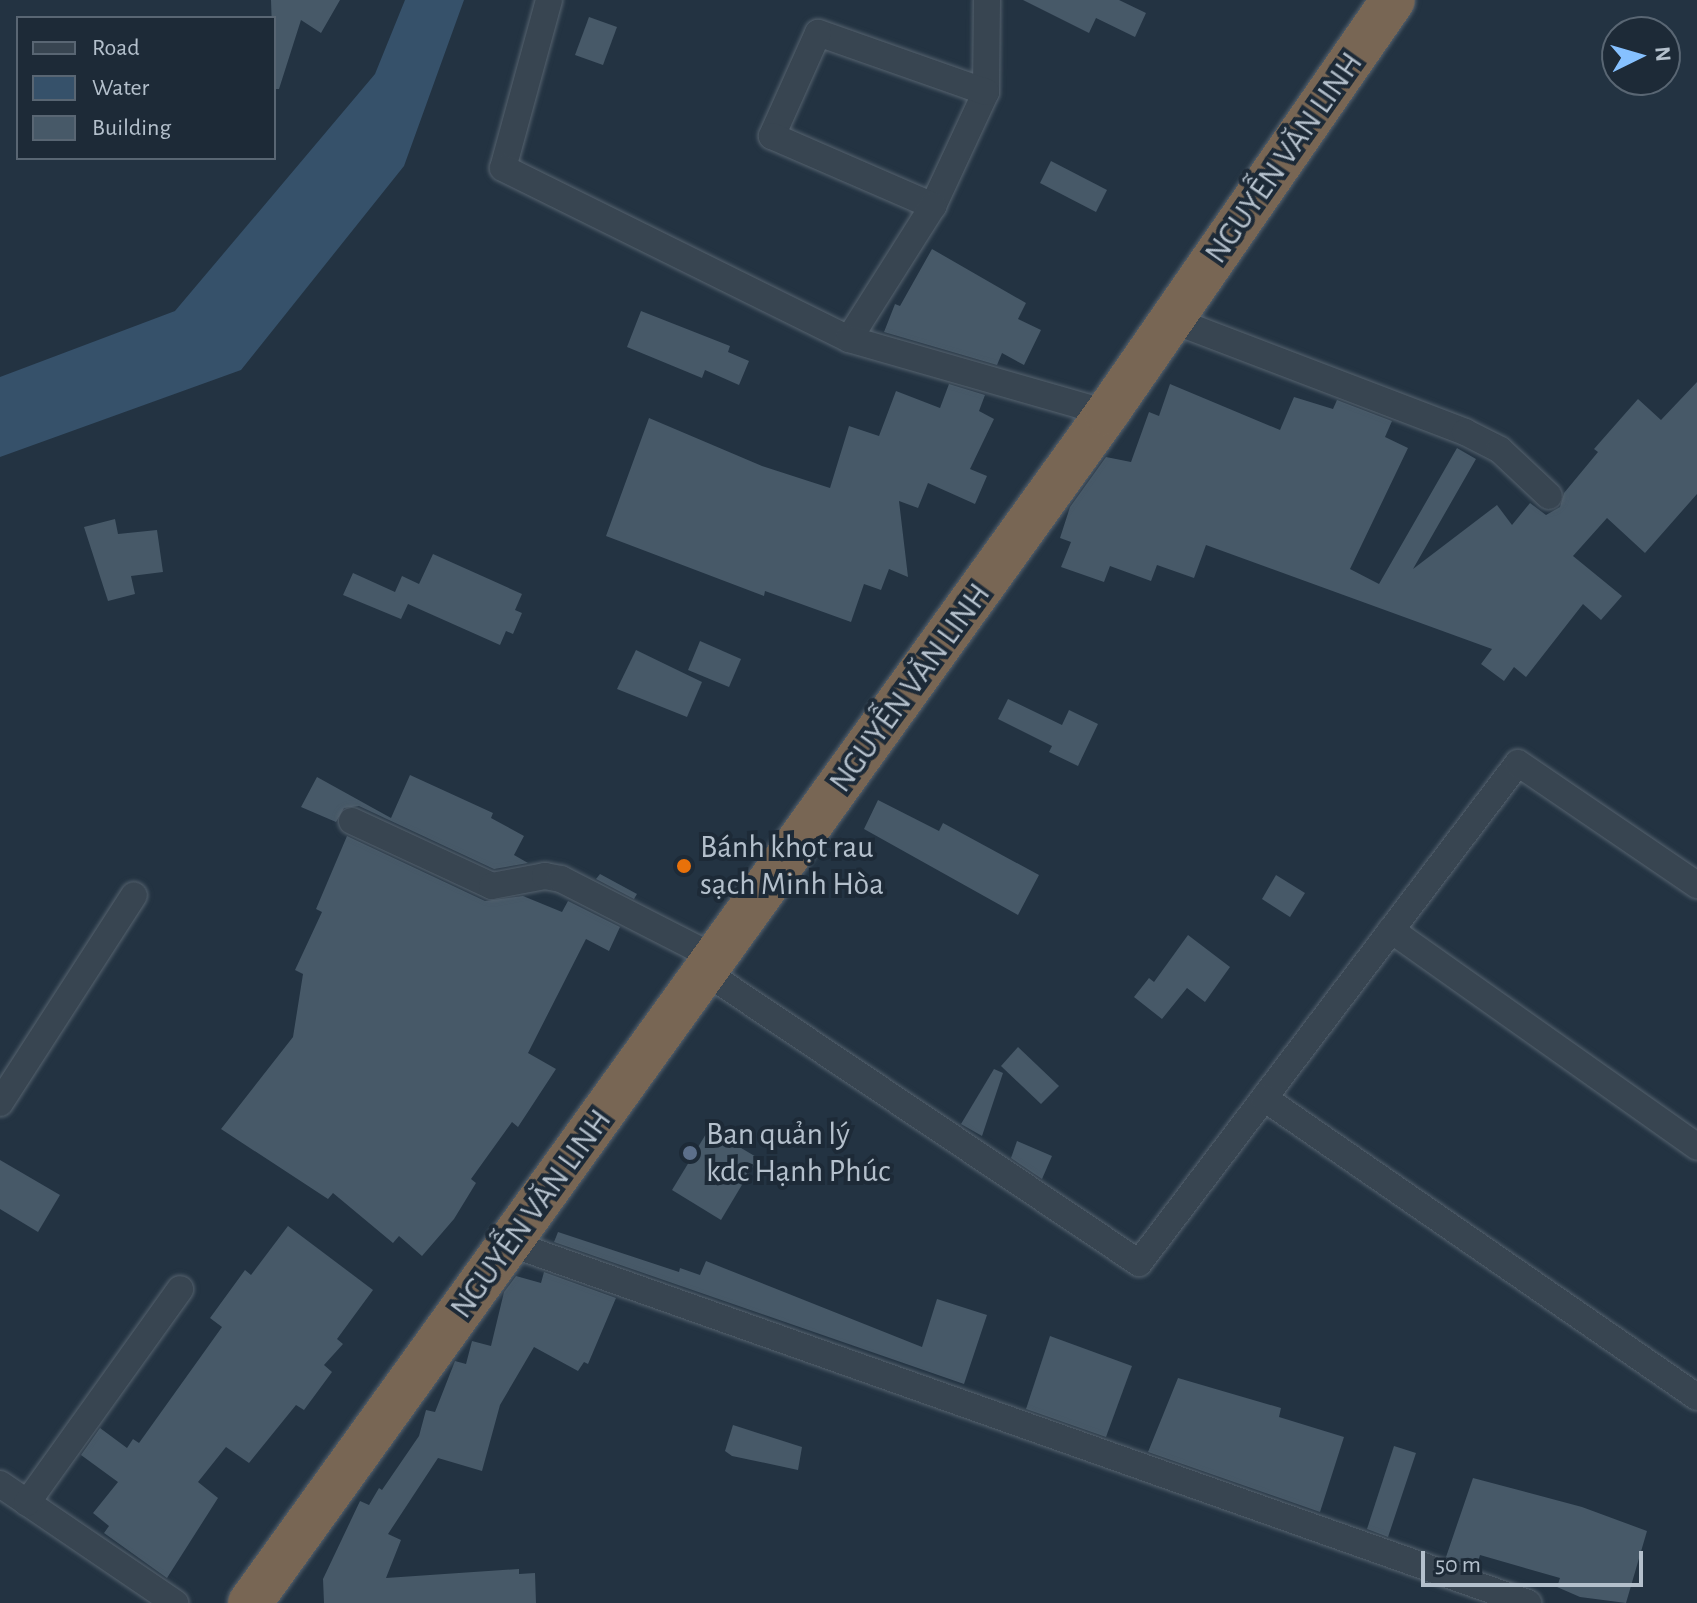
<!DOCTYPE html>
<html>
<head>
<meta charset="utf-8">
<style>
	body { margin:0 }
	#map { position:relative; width:1697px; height:1603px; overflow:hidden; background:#233342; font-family:"Alegreya Sans",sans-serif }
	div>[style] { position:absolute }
	.water>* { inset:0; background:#36516a }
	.building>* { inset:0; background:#475968 }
	.roads { filter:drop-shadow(0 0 2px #56636f) drop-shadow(0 0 2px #56636f) }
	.street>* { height:26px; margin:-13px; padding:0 13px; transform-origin:13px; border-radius:13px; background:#384551 }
	.highway>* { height:44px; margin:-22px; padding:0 22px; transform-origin:22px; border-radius:22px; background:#786654 }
	.dots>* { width:22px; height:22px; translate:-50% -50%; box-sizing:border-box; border:4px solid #1d2a37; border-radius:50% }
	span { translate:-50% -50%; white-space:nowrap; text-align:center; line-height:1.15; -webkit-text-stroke:8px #1d2a37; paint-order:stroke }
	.street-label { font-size:32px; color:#b4c0cc }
	.poi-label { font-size:32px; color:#b4c0cc }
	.left { translate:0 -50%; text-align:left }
	.legend { position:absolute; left:16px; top:16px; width:260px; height:144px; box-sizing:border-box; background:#1d2a37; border:2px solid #596673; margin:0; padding:10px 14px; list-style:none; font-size:24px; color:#b4c0cc }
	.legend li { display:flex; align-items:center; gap:16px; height:40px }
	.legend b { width:40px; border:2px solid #596673 }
	.north { position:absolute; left:1601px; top:16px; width:80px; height:80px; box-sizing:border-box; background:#1d2a37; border:2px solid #596673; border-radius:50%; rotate:85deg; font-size:22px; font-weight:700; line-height:32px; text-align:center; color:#b4c0cc }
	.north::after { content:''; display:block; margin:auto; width:28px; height:36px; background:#86c1ff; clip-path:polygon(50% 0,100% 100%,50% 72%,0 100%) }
	.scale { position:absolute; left:1421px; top:1551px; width:222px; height:36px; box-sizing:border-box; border:4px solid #b4c0cc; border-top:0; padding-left:10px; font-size:24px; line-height:28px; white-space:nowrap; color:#b4c0cc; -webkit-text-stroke:6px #1d2a37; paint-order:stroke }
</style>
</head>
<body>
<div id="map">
	<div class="water">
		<div style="clip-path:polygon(405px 0,464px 0,404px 166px,241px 370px,0 457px,0 377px,175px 311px,375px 74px)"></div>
	</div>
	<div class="building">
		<div style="clip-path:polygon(271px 0,340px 0,321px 33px,301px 20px,279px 89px,274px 89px)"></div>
		<div style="clip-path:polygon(1023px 0,1119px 0,1146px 13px,1135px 37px,1096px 18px,1089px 33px)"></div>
		<div style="clip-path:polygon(589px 17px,617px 27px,603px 65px,575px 55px)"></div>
		<div style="clip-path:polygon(1051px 161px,1107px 190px,1096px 212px,1040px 183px)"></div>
		<div style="clip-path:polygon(932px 249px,1026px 303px,1018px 319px,1041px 330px,1024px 365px,1002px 353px,997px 365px,884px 332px,895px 304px,900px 306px)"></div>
		<div style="clip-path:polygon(641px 311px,730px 346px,728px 352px,749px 361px,739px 385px,705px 370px,702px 378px,627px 347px)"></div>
		<div style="clip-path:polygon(1697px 382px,1697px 494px,1645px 553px,1607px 518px,1573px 556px,1622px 596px,1601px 620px,1583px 604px,1526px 677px,1514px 667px,1504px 681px,1481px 664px,1492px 649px,1206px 545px,1194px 578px,1157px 565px,1151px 581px,1110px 566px,1104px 582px,1061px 567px,1071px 542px,1060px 538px,1070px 507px,1106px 457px,1131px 462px,1149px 412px,1159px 416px,1170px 384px,1280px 430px,1294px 397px,1333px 409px,1337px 400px,1392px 421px,1385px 437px,1408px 448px,1350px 569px,1379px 584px,1457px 448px,1476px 459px,1413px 569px,1497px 505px,1512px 525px,1530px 503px,1546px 515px,1560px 507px,1564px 493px,1598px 452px,1594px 449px,1638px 399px,1661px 420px)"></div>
		<div style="clip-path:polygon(949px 384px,985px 395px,979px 411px,994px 419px,970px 469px,987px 476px,975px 504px,928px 483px,918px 508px,899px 501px,908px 577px,889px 569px,881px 590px,864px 584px,851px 622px,765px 591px,764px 596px,606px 536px,649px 418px,762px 466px,830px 488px,849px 426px,879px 436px,896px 391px,940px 408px)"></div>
		<div style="clip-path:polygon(115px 519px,118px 534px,157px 530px,163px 572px,131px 576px,135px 594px,108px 601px,84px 527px)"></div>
		<div style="clip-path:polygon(433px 554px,522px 594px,515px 610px,522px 613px,513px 634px,506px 631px,500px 645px,408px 604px,401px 619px,343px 595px,353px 573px,395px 592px,402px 576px,419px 584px)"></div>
		<div style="clip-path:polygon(700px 641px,741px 659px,729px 687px,688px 670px)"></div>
		<div style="clip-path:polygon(636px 650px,702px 682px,687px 717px,617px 689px)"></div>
		<div style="clip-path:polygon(1008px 699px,1062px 725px,1069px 710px,1098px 724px,1078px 766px,1049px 752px,1052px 746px,998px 719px)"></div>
		<div style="clip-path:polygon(410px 775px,493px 813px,491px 818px,524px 836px,514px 855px,528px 863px,494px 869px,359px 806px,344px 808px,336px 822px,301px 807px,317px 777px,391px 818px)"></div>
		<div style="clip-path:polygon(878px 800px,939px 831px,943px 823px,1039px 875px,1018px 915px,864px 829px)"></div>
		<div style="clip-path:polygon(347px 836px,485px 901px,523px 896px,562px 912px,568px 901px,620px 927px,609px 951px,586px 939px,528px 1053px,556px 1069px,518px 1127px,512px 1122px,471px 1179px,476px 1183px,454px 1219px,422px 1256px,399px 1236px,393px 1243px,333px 1193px,328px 1199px,221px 1129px,293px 1037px,303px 974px,295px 970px,322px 912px,316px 909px)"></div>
		<div style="clip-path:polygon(600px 874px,637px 894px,634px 899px,596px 879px)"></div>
		<div style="clip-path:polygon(1276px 875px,1305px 893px,1290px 917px,1262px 899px)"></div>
		<div style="clip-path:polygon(1188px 935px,1230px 967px,1205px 1002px,1187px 988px,1162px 1019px,1134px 997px,1149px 978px,1154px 982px)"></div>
		<div style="clip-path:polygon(1018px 1047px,1059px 1086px,1041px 1104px,1001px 1066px)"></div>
		<div style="clip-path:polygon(994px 1069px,1003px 1073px,982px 1136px,961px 1124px)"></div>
		<div style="clip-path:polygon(709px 1129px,758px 1158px,721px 1220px,672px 1190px)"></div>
		<div style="clip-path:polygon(1017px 1141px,1052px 1156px,1042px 1179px,1011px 1158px)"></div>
		<div style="clip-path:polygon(0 1160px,60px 1195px,38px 1232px,0 1209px)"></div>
		<div style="clip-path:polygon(288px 1226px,373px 1290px,337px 1339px,343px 1344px,324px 1365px,332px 1372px,304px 1410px,296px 1405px,249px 1463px,226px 1447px,198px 1482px,218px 1498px,167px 1578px,104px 1533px,109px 1526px,93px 1513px,118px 1482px,81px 1455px,100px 1428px,127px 1448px,133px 1439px,139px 1443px,222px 1327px,210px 1318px,245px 1270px,251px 1275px)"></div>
		<div style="clip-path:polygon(558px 1232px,679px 1272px,680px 1268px,700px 1275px,706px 1261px,922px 1347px,937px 1299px,987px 1315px,964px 1384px,554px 1242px)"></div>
		<div style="clip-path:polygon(544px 1272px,616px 1298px,588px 1364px,584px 1362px,578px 1371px,534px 1347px,500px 1405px,482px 1471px,438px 1458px,388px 1534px,401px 1540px,386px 1578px,519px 1569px,519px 1574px,535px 1573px,536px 1603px,324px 1603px,323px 1579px,360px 1501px,369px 1505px,379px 1488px,382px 1490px,419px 1436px,426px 1410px,435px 1412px,455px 1361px,466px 1364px,472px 1341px,491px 1346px,504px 1292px,516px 1276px,541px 1283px)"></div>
		<div style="clip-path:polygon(1050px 1336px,1132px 1366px,1106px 1437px,1026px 1409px)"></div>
		<div style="clip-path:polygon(1178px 1378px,1281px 1408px,1279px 1417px,1344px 1437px,1320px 1512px,1148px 1452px)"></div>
		<div style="clip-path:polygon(733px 1425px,802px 1447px,798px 1470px,732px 1456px,725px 1451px)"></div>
		<div style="clip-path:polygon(1394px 1446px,1416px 1453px,1388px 1537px,1367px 1529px)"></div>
		<div style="clip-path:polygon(1473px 1478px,1582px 1507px,1647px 1531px,1626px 1603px,1580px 1597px,1557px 1587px,1560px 1578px,1480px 1555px,1476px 1568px,1446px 1557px)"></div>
	</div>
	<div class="roads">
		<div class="street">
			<div style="left:549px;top:0;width:174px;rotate:105.3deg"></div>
			<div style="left:503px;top:168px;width:386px;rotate:26.3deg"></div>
			<div style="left:986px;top:92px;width:92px;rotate:-89.4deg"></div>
			<div style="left:933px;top:206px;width:126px;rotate:-65.1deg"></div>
			<div style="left:986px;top:92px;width:178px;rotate:-160.6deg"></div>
			<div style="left:818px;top:33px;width:113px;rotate:114.1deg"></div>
			<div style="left:772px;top:136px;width:176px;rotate:23.5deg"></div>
			<div style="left:933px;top:206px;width:157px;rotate:122.3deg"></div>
			<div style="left:849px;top:339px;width:268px;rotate:16deg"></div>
			<div style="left:1172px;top:320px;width:314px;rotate:20.9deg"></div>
			<div style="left:1465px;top:432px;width:39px;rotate:27deg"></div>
			<div style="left:1500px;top:450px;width:67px;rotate:43.2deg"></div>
			<div style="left:352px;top:821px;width:154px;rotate:24.9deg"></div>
			<div style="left:492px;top:886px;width:54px;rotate:-10.7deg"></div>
			<div style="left:545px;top:876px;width:16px;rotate:11deg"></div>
			<div style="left:561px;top:879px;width:175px;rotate:27.1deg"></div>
			<div style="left:1391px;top:930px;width:375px;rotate:35.3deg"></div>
			<div style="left:707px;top:973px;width:520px;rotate:33.87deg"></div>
			<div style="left:1139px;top:1263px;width:627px;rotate:-52.84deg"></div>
			<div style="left:1518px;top:763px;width:217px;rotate:34.3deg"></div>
			<div style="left:1264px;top:1098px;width:526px;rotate:34.63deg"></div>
			<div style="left:0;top:1103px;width:247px;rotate:-57.2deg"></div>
			<div style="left:509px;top:1243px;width:1081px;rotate:19.46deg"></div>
			<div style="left:0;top:1484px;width:212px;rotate:34.2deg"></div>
			<div style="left:27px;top:1503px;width:263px;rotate:-54.4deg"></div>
		</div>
		<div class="highway">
			<div style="left:250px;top:1603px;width:1466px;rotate:-54.24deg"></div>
			<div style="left:1107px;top:413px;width:502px;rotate:-55.3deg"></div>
		</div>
	</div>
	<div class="dots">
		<div style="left:684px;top:866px;background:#e8710a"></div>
		<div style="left:690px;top:1153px;background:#5c6f8a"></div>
	</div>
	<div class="street-label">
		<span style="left:1284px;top:158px;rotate:-55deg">NGUYỄN VĂN LINH</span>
		<span style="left:910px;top:688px;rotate:-54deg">NGUYỄN VĂN LINH</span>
		<span style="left:531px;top:1214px;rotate:-54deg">NGUYỄN VĂN LINH</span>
	</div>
	<div class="poi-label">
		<span class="left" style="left:700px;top:866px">Bánh khọt rau<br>sạch Minh Hòa</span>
		<span class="left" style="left:706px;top:1153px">Ban quản lý<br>kdc Hạnh Phúc</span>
	</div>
	<ul class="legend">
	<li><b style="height:10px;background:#384551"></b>Road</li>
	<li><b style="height:22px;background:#36516a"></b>Water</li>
	<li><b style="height:22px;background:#475968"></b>Building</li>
	</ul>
	<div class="north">N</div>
	<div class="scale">50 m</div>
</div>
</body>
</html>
